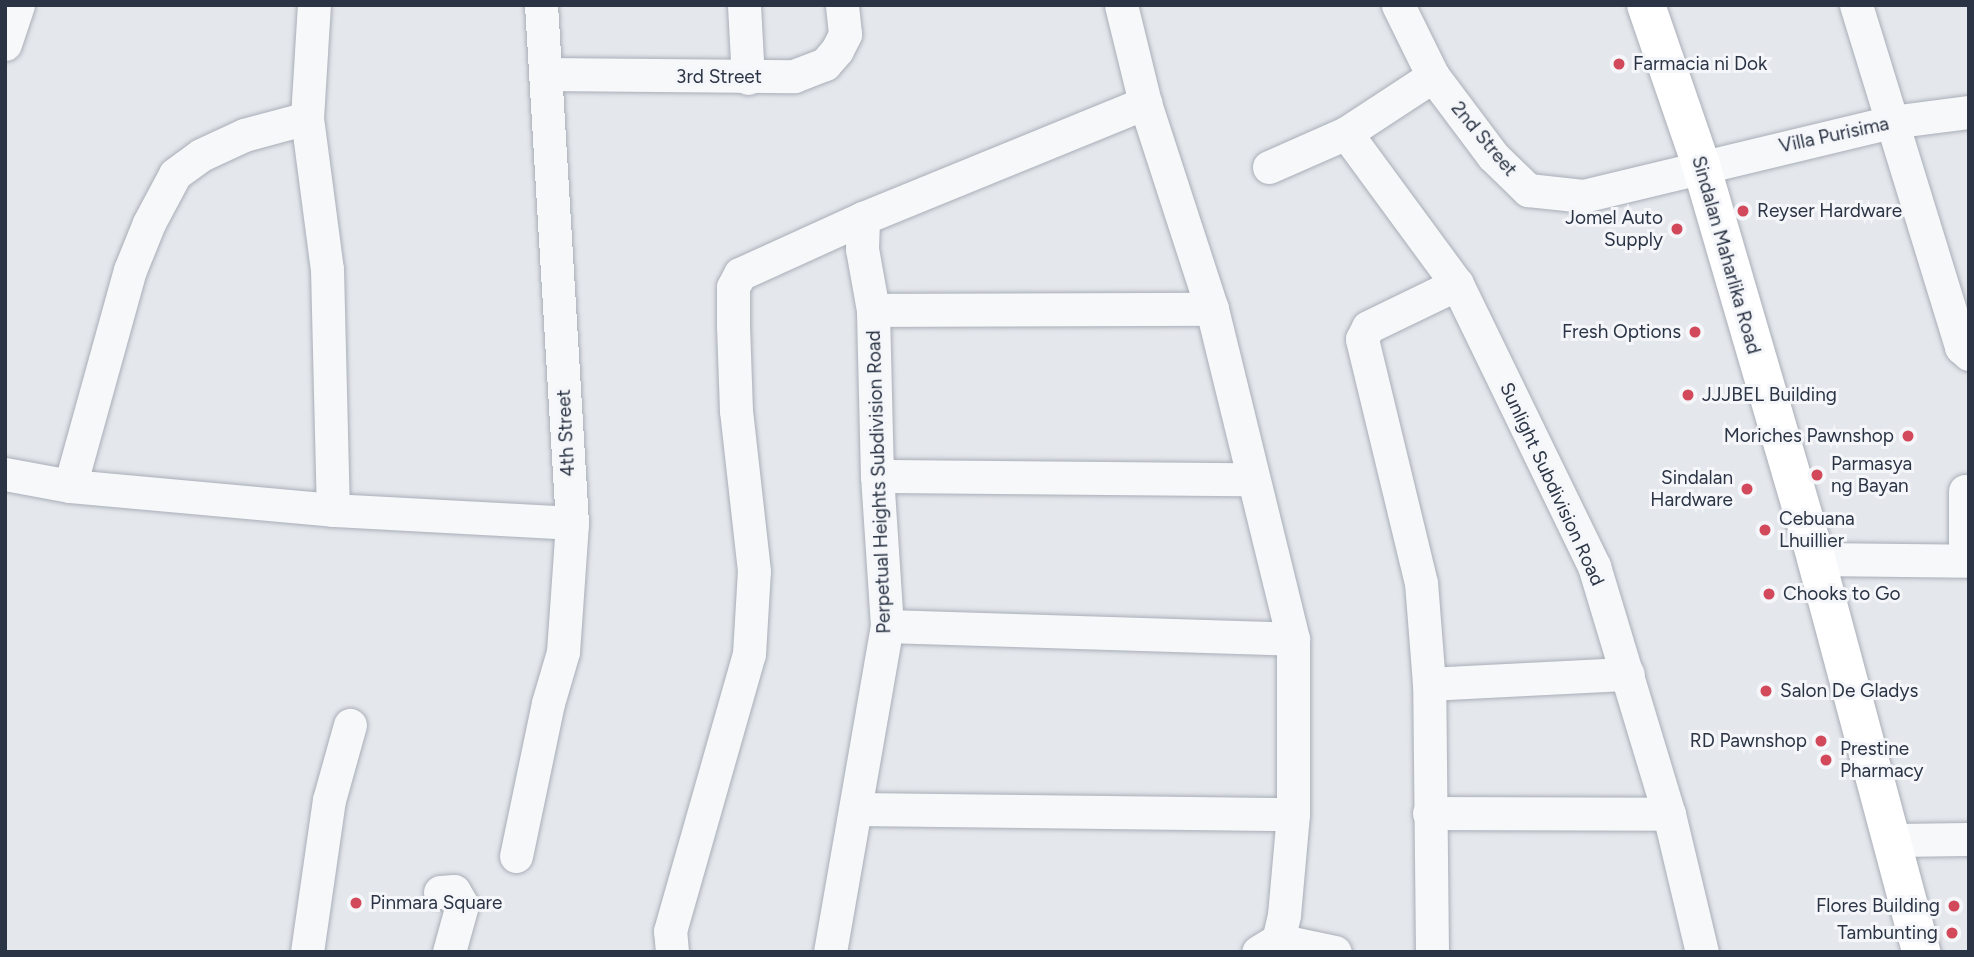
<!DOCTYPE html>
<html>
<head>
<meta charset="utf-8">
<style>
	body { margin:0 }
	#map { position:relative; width:1974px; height:957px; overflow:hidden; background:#e4e7ec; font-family:Figtree,sans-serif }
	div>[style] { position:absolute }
	.roads { filter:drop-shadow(0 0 2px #a9aeb7) drop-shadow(0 0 2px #a9aeb7) }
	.minor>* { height:33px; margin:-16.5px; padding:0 16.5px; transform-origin:16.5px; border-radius:16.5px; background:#f7f8fa }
	.major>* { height:38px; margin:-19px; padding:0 19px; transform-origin:19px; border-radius:19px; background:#fff }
	.dots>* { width:19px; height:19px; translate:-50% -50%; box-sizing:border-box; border:4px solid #f4f6f9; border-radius:50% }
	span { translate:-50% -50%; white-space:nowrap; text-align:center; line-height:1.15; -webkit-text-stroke:6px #f4f6f9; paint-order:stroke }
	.poi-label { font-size:19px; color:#2b3445 }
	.left { translate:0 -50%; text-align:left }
	.right { translate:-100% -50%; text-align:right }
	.street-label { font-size:19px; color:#2b3445 }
	.frame { position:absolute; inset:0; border:7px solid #2b3445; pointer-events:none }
</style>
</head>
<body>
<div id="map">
	<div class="roads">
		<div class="minor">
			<div style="left:744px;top:5px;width:73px;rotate:86.9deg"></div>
			<div style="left:1121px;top:5px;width:101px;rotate:76.2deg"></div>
			<div style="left:1145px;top:103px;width:217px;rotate:72deg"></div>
			<div style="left:1212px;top:309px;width:340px;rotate:76.2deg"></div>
			<div style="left:1293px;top:639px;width:175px;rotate:90deg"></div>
			<div style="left:1293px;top:814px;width:101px;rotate:95.1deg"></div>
			<div style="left:1284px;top:915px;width:26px;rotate:103deg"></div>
			<div style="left:1278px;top:940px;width:23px;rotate:149deg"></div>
			<div style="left:1398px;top:5px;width:79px;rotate:63.8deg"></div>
			<div style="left:1433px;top:76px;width:100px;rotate:53.1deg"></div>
			<div style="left:1493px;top:156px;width:49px;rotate:44.2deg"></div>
			<div style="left:1528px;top:190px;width:55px;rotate:6.2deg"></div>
			<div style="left:1583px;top:196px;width:317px;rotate:-13.5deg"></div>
			<div style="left:1891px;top:122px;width:79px;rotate:-7.3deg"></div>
			<div style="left:1856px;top:5px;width:358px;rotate:72.9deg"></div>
			<div style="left:1961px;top:347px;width:11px;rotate:41deg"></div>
			<div style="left:5px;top:44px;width:41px;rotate:-71.6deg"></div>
			<div style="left:545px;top:74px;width:249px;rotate:0.5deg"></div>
			<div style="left:794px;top:76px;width:33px;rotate:-21deg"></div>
			<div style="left:825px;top:64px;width:18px;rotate:-49deg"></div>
			<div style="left:837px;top:50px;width:18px;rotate:-63deg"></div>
			<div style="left:845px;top:34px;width:29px;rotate:-96deg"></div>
			<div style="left:307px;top:118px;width:152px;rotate:82.5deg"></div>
			<div style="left:327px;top:269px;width:241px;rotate:88.6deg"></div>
			<div style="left:1346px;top:133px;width:187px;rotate:53.7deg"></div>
			<div style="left:1457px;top:284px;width:314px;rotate:64.1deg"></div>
			<div style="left:1594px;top:566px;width:259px;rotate:73.2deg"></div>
			<div style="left:1669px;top:814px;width:142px;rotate:76.6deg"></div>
			<div style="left:1269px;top:167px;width:84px;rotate:-23.8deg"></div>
			<div style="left:1346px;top:133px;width:104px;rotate:-33.2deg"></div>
			<div style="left:873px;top:310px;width:339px;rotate:-0.2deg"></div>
			<div style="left:5px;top:474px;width:66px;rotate:10.5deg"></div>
			<div style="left:70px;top:486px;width:264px;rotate:5.2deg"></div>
			<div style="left:333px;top:510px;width:239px;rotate:3.1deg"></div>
			<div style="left:877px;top:476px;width:376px;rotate:0.5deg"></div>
			<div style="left:70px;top:486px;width:224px;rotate:-74.5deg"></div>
			<div style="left:130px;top:270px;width:51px;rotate:-68deg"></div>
			<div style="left:149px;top:223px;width:55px;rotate:-62deg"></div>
			<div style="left:175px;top:174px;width:32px;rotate:-36deg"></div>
			<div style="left:201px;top:155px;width:47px;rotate:-24.9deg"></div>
			<div style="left:244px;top:135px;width:65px;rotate:-15.1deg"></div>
			<div style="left:307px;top:118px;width:113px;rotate:-86.5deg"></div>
			<div style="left:1816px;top:559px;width:153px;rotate:0.7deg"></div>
			<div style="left:1965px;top:560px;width:69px;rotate:-90deg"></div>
			<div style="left:887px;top:626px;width:406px;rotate:1.8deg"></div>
			<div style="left:1429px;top:684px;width:199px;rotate:-2.9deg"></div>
			<div style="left:857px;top:809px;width:436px;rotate:0.7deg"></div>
			<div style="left:1429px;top:813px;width:240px;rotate:0.2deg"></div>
			<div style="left:1894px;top:840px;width:75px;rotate:-0.8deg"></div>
			<div style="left:516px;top:856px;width:156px;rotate:-78.2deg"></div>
			<div style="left:548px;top:703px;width:53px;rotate:-73.6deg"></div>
			<div style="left:563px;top:652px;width:129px;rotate:-86deg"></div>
			<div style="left:572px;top:523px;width:519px;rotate:-93.42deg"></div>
			<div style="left:440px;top:892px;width:14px;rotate:-4deg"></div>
			<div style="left:454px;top:891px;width:16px;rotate:60deg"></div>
			<div style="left:462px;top:905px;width:49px;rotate:105.5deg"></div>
			<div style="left:1278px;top:940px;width:58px;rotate:11.9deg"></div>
			<div style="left:307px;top:952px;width:154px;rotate:-81.8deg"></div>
			<div style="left:329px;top:800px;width:78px;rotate:-74.4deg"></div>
			<div style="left:672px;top:952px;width:21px;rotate:-95deg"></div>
			<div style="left:670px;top:931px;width:288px;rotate:-74.1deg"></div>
			<div style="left:749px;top:654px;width:83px;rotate:-86.6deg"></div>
			<div style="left:754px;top:571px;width:161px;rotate:-96.4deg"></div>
			<div style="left:736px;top:411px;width:86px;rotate:-92deg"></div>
			<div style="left:733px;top:325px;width:38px;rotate:-90deg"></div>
			<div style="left:733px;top:287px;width:15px;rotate:-62deg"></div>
			<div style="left:740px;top:274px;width:135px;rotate:-24.5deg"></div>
			<div style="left:863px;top:218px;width:305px;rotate:-22.2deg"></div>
			<div style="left:830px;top:952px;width:331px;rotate:-80.1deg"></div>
			<div style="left:887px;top:626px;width:150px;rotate:-93.8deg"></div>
			<div style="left:877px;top:476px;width:166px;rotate:-91.4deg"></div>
			<div style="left:873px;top:310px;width:62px;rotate:-100.2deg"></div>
			<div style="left:862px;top:249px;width:31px;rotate:-88deg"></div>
			<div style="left:1432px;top:952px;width:268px;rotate:-90.6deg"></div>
			<div style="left:1429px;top:684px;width:101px;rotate:-94.5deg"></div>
			<div style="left:1421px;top:583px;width:251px;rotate:-103.6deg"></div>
			<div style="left:1362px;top:339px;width:13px;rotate:-63deg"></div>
			<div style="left:1368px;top:327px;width:99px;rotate:-25.8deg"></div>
		</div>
		<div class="major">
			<div style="left:1646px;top:5px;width:169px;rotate:71deg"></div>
			<div style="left:1701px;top:165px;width:410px;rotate:73.7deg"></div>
			<div style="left:1816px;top:559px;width:407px;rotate:75deg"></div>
		</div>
	</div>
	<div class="dots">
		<div style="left:1619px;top:64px;background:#d1495b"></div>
		<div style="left:1743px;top:211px;background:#d1495b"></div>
		<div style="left:1677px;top:229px;background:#d1495b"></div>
		<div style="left:1695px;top:332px;background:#d1495b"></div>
		<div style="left:1688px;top:395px;background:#d1495b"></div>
		<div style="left:1908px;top:436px;background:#d1495b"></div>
		<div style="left:1817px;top:475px;background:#d1495b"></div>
		<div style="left:1747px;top:489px;background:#d1495b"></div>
		<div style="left:1765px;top:530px;background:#d1495b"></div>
		<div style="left:1769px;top:594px;background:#d1495b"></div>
		<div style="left:1766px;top:691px;background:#d1495b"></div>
		<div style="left:1821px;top:741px;background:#d1495b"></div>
		<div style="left:1826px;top:760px;background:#d1495b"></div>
		<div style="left:356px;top:903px;background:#d1495b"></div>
		<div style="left:1954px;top:906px;background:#d1495b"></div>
		<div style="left:1952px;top:933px;background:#d1495b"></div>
	</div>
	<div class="poi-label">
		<span class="left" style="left:1633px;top:64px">Farmacia ni Dok</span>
		<span class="left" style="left:1757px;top:211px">Reyser Hardware</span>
		<span class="right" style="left:1663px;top:229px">Jomel Auto<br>Supply</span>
		<span class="right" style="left:1681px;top:332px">Fresh Options</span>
		<span class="left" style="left:1702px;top:395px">JJJBEL Building</span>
		<span class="right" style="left:1894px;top:436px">Moriches Pawnshop</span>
		<span class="left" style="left:1831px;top:475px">Parmasya<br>ng Bayan</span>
		<span class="right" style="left:1733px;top:489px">Sindalan<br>Hardware</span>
		<span class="left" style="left:1779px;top:530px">Cebuana<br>Lhuillier</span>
		<span class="left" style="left:1783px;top:594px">Chooks to Go</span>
		<span class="left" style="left:1780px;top:691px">Salon De Gladys</span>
		<span class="right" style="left:1807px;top:741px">RD Pawnshop</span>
		<span class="left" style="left:1840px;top:760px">Prestine<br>Pharmacy</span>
		<span class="left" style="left:370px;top:903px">Pinmara Square</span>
		<span class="right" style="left:1940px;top:906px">Flores Building</span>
		<span class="right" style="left:1938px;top:933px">Tambunting</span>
	</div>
	<div class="street-label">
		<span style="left:719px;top:77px">3rd Street</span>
		<span style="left:1834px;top:135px;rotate:-12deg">Villa Purisima</span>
		<span style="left:1484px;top:139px;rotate:50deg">2nd Street</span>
		<span style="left:1726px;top:255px;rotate:74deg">Sindalan Maharlika Road</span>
		<span style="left:566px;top:433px;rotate:-93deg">4th Street</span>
		<span style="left:879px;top:482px;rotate:-92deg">Perpetual Heights Subdivision Road</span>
		<span style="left:1552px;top:484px;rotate:65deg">Sunlight Subdivision Road</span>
	</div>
	<div class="frame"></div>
</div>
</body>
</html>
